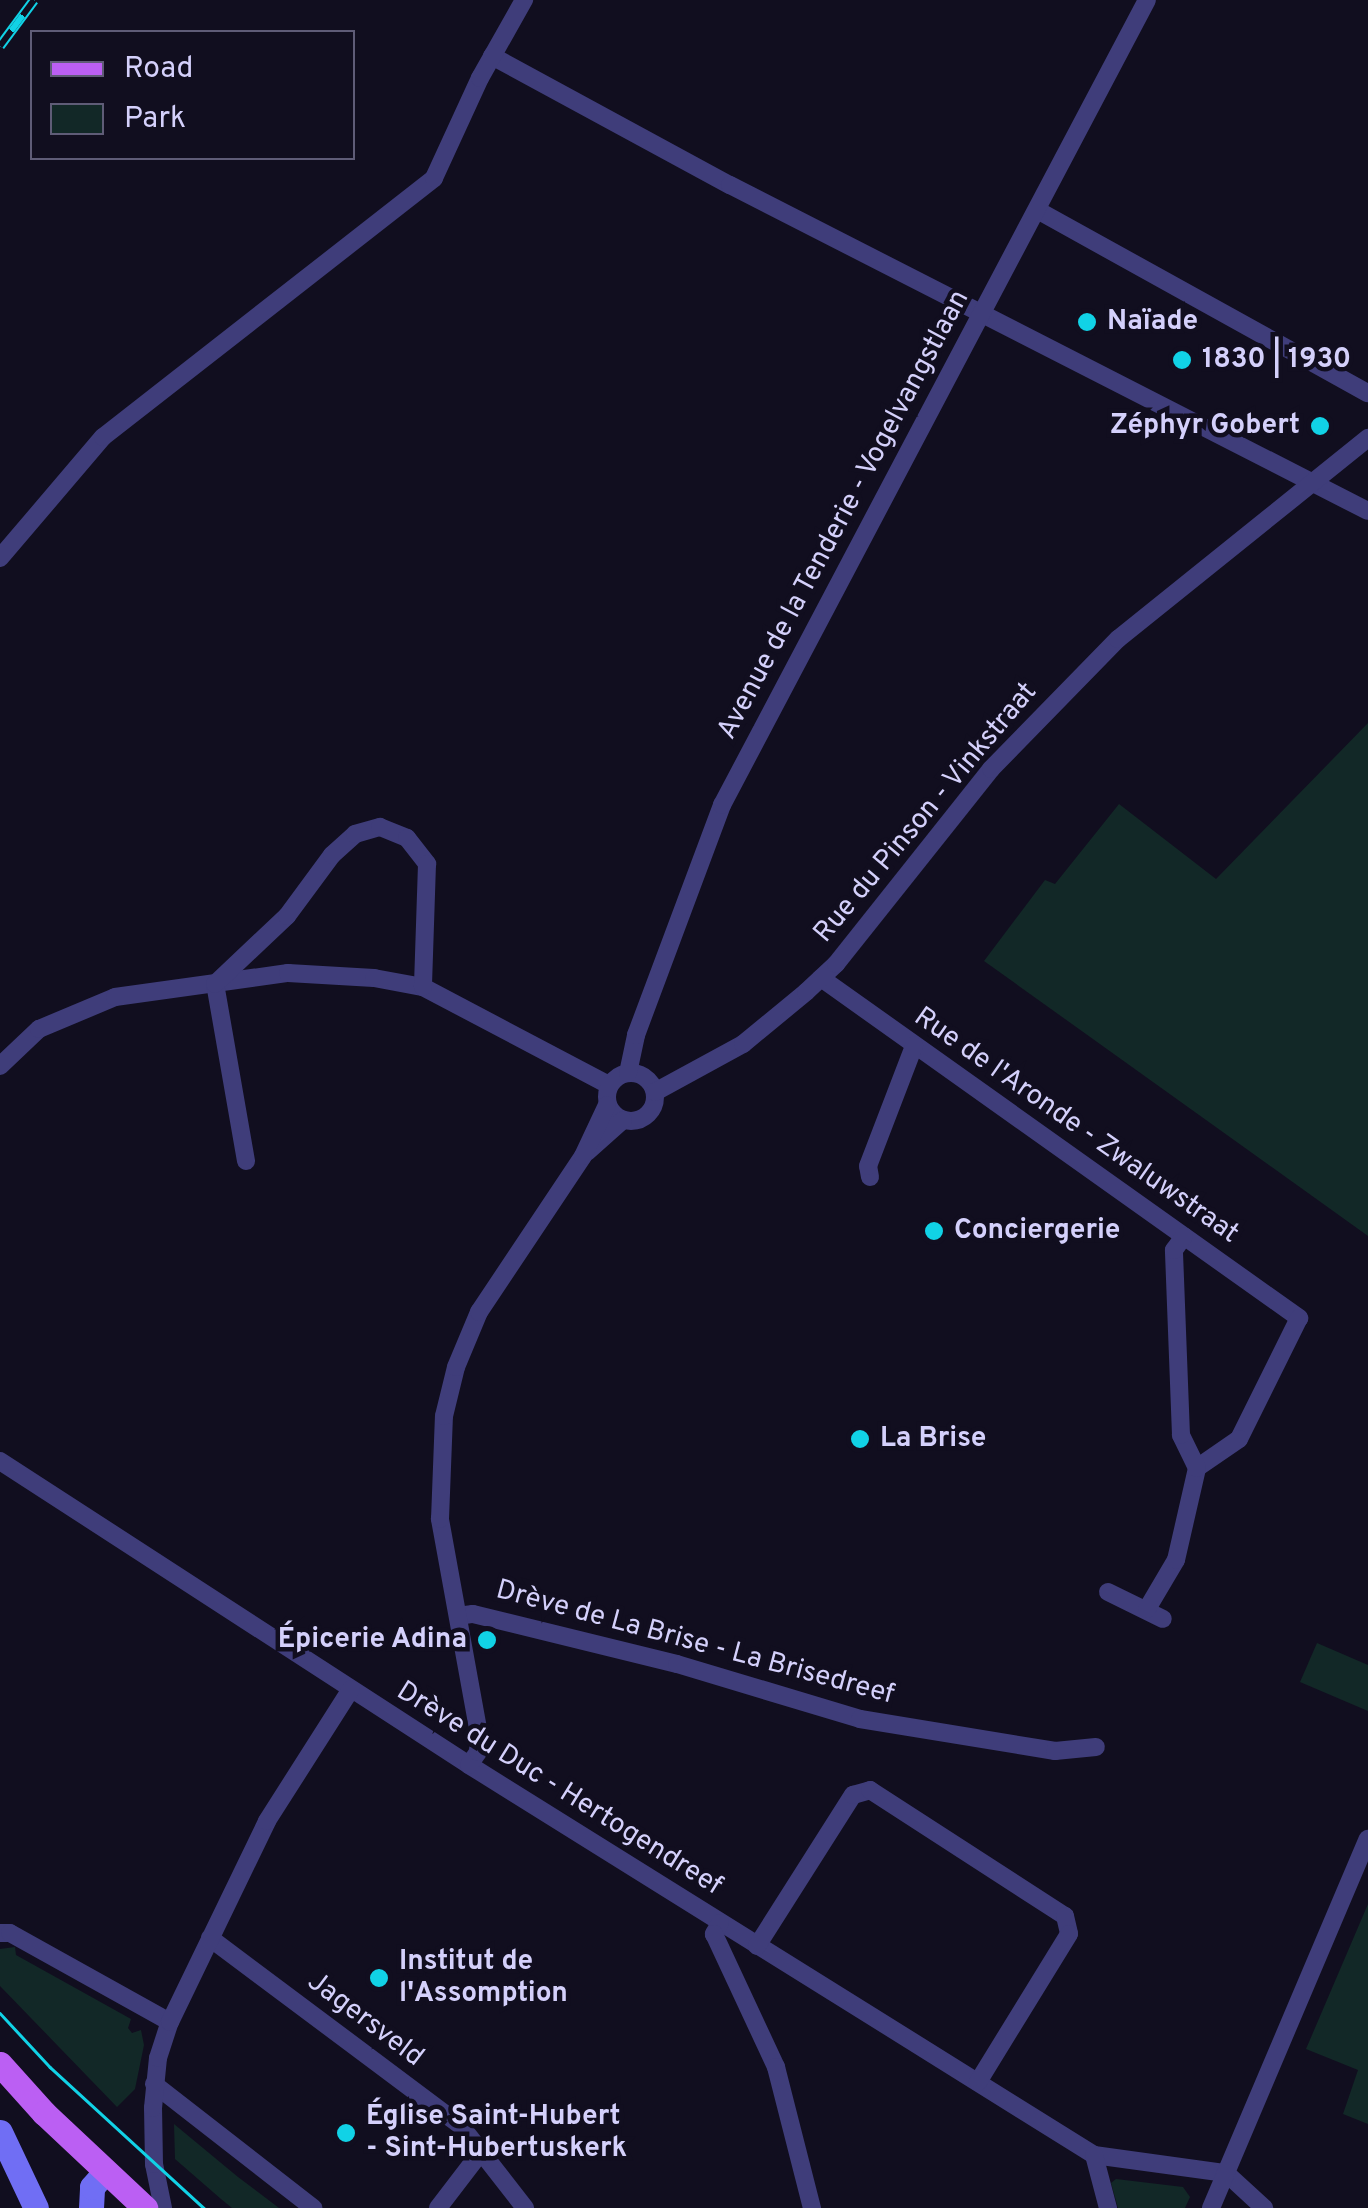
<!DOCTYPE html>
<html>
<head>
<meta charset="utf-8">
<style>
	body { margin:0 }
	#map { position:relative; width:1368px; height:2208px; overflow:hidden; background:#110e1f; font-family:Overpass,sans-serif }
	div>[style] { position:absolute }
	.green>* { inset:0; background:#122827 }
	.street>* { height:18px; margin:-9px; padding:0 9px; transform-origin:9px; border-radius:9px; background:#3f3d7a }
	.street>.ring { margin:-9px; padding:0; box-sizing:content-box; background:none; border:18px solid #3f3d7a; border-radius:50% }
	.secondary>* { height:25px; margin:-12.5px; padding:0 12.5px; transform-origin:12.5px; border-radius:12.5px; background:#706ef4 }
	.primary>* { height:25px; margin:-12.5px; padding:0 12.5px; transform-origin:12.5px; border-radius:12.5px; background:#bb5ff3 }
	.tram>* { height:2.5px; margin:-1.25px; padding:0 1.25px; transform-origin:1.25px; border-radius:1.25px; background:#11d2e6 }
	.rail>* { height:10px; margin-top:-5px; transform-origin:0; background:repeating-linear-gradient(90deg,#110e1f 0 19px,#11d2e6 0 38px); box-sizing:border-box; border-block:2px solid #11d2e6 }
	.dots>* { width:28px; height:28px; translate:-50% -50%; box-sizing:border-box; border:5px solid #110e1f; border-radius:50% }
	span { translate:-50% -50%; white-space:nowrap; text-align:center; line-height:1.15; -webkit-text-stroke:9px #110e1f; paint-order:stroke }
	.poi-label { font-size:28px; color:#d4d0fb; font-weight:700 }
	.left { translate:0 -50%; text-align:left }
	.right { translate:-100% -50%; text-align:right }
	.street-label { font-size:28px; color:#d4d0fb }
	.legend { position:absolute; left:30px; top:30px; width:325px; height:130px; box-sizing:border-box; background:#110e1f; border:2px solid #5f5c77; margin:0; padding:12px 18px; list-style:none; font-size:30px; color:#d4d0fb }
	.legend li { display:flex; align-items:center; gap:20px; height:50px }
	.legend b { width:50px; border:2px solid #5f5c77 }
</style>
</head>
<body>
<div id="map">
	<div class="green">
		<div style="clip-path:polygon(1368px 723px,1368px 1236px,984px 961px,1045px 880px,1055px 884px,1119px 804px,1216px 879px)"></div>
		<div style="clip-path:polygon(1317px 1643px,1368px 1665px,1368px 1711px,1300px 1682px)"></div>
		<div style="clip-path:polygon(1368px 1904px,1368px 2124px,1343px 2114px,1358px 2070px,1306px 2049px)"></div>
		<div style="clip-path:polygon(15px 1947px,16px 1955px,131px 2019px,128px 2028px,132px 2033px,141px 2030px,144px 2045px,135px 2089px,117px 2107px,0 1986px,0 1949px)"></div>
		<div style="clip-path:polygon(174px 2124px,238px 2177px,279px 2208px,232px 2208px,221px 2199px,175px 2159px)"></div>
		<div style="clip-path:polygon(1116px 2179px,1183px 2187px,1190px 2197px,1185px 2208px,1118px 2208px,1111px 2183px)"></div>
	</div>
	<div class="street">
		<div style="left:492px;top:56px;width:271px;rotate:28.5deg"></div>
		<div style="left:730px;top:185px;width:716px;rotate:27.07deg"></div>
		<div style="left:1039px;top:211px;width:376px;rotate:29deg"></div>
		<div style="left:0;top:558px;width:159px;rotate:-49.6deg"></div>
		<div style="left:103px;top:437px;width:420px;rotate:-38deg"></div>
		<div style="left:434px;top:178px;width:110px;rotate:-65.3deg"></div>
		<div style="left:480px;top:78px;width:90px;rotate:-60.6deg"></div>
		<div style="left:821px;top:978px;width:587px;rotate:35.42deg"></div>
		<div style="left:1299px;top:1318px;width:135px;rotate:116.4deg"></div>
		<div style="left:1239px;top:1439px;width:51px;rotate:145.4deg"></div>
		<div style="left:0;top:1066px;width:54px;rotate:-43.5deg"></div>
		<div style="left:39px;top:1029px;width:82px;rotate:-22.8deg"></div>
		<div style="left:115px;top:997px;width:175px;rotate:-7.9deg"></div>
		<div style="left:288px;top:973px;width:86px;rotate:3.3deg"></div>
		<div style="left:374px;top:978px;width:50px;rotate:10.4deg"></div>
		<div style="left:423px;top:987px;width:210px;rotate:27.8deg"></div>
		<div class="ring" style="left:607px;top:1073px;width:30px;height:30px"></div>
		<div style="left:628px;top:1073px;width:39px;rotate:-78deg"></div>
		<div style="left:636px;top:1035px;width:246px;rotate:-69.5deg"></div>
		<div style="left:722px;top:805px;width:910px;rotate:-62.17deg"></div>
		<div style="left:655px;top:1092px;width:100px;rotate:-28.6deg"></div>
		<div style="left:743px;top:1044px;width:82px;rotate:-39.5deg"></div>
		<div style="left:806px;top:992px;width:41px;rotate:-43deg"></div>
		<div style="left:836px;top:964px;width:249px;rotate:-51.5deg"></div>
		<div style="left:991px;top:769px;width:182px;rotate:-45.7deg"></div>
		<div style="left:1118px;top:639px;width:321px;rotate:-38.8deg"></div>
		<div style="left:587px;top:1152px;width:48px;rotate:-41.6deg"></div>
		<div style="left:246px;top:1161px;width:180px;rotate:-99.9deg"></div>
		<div style="left:215px;top:984px;width:99px;rotate:-43.4deg"></div>
		<div style="left:287px;top:916px;width:76px;rotate:-53.6deg"></div>
		<div style="left:332px;top:855px;width:31px;rotate:-42deg"></div>
		<div style="left:355px;top:834px;width:26px;rotate:-16deg"></div>
		<div style="left:380px;top:827px;width:29px;rotate:22deg"></div>
		<div style="left:407px;top:838px;width:33px;rotate:52deg"></div>
		<div style="left:427px;top:864px;width:123px;rotate:91.9deg"></div>
		<div style="left:870px;top:1177px;width:11px;rotate:-100deg"></div>
		<div style="left:868px;top:1166px;width:129px;rotate:-69deg"></div>
		<div style="left:0;top:1461px;width:559px;rotate:32.95deg"></div>
		<div style="left:469px;top:1765px;width:737px;rotate:31.96deg"></div>
		<div style="left:1094px;top:2155px;width:133px;rotate:7.8deg"></div>
		<div style="left:1108px;top:1592px;width:61px;rotate:26.1deg"></div>
		<div style="left:1147px;top:1609px;width:57px;rotate:-59.4deg"></div>
		<div style="left:1176px;top:1560px;width:94px;rotate:-77.1deg"></div>
		<div style="left:1197px;top:1468px;width:37px;rotate:-116deg"></div>
		<div style="left:1181px;top:1435px;width:185px;rotate:-92.2deg"></div>
		<div style="left:1174px;top:1250px;width:17px;rotate:-54deg"></div>
		<div style="left:458px;top:1616px;width:15px;rotate:-8deg"></div>
		<div style="left:473px;top:1614px;width:210px;rotate:13.8deg"></div>
		<div style="left:677px;top:1664px;width:191px;rotate:16.7deg"></div>
		<div style="left:860px;top:1719px;width:198px;rotate:9.3deg"></div>
		<div style="left:1055px;top:1751px;width:41px;rotate:-5.6deg"></div>
		<div style="left:469px;top:1765px;width:16px;rotate:-55deg"></div>
		<div style="left:478px;top:1752px;width:18px;rotate:-87deg"></div>
		<div style="left:479px;top:1734px;width:219px;rotate:-100.3deg"></div>
		<div style="left:440px;top:1519px;width:103px;rotate:-87.8deg"></div>
		<div style="left:444px;top:1416px;width:50px;rotate:-76.2deg"></div>
		<div style="left:456px;top:1367px;width:60px;rotate:-67.3deg"></div>
		<div style="left:479px;top:1312px;width:187px;rotate:-56.3deg"></div>
		<div style="left:583px;top:1156px;width:56px;rotate:-64.8deg"></div>
		<div style="left:720px;top:1923px;width:13px;rotate:119deg"></div>
		<div style="left:714px;top:1934px;width:147px;rotate:65deg"></div>
		<div style="left:776px;top:2067px;width:146px;rotate:75.7deg"></div>
		<div style="left:1px;top:1933px;width:9px"></div>
		<div style="left:10px;top:1933px;width:183px;rotate:29.1deg"></div>
		<div style="left:210px;top:1938px;width:314px;rotate:36.8deg"></div>
		<div style="left:461px;top:2126px;width:104px;rotate:52deg"></div>
		<div style="left:757px;top:1946px;width:179px;rotate:-57.6deg"></div>
		<div style="left:853px;top:1795px;width:18px;rotate:-16deg"></div>
		<div style="left:870px;top:1790px;width:232px;rotate:32.9deg"></div>
		<div style="left:1065px;top:1916px;width:18px;rotate:77deg"></div>
		<div style="left:1069px;top:1934px;width:174px;rotate:121.6deg"></div>
		<div style="left:154px;top:2084px;width:202px;rotate:37.9deg"></div>
		<div style="left:1094px;top:2155px;width:55px;rotate:75.2deg"></div>
		<div style="left:1226px;top:2173px;width:52px;rotate:42.6deg"></div>
		<div style="left:163px;top:2208px;width:45px;rotate:-101.6deg"></div>
		<div style="left:154px;top:2164px;width:56px;rotate:-91deg"></div>
		<div style="left:153px;top:2108px;width:50px;rotate:-84.3deg"></div>
		<div style="left:158px;top:2058px;width:38px;rotate:-72deg"></div>
		<div style="left:170px;top:2022px;width:223px;rotate:-64.2deg"></div>
		<div style="left:267px;top:1821px;width:156px;rotate:-57.5deg"></div>
		<div style="left:438px;top:2208px;width:69px;rotate:-52.6deg"></div>
		<div style="left:1211px;top:2208px;width:401px;rotate:-67deg"></div>
	</div>
	<div class="secondary">
		<div style="left:0;top:2132px;width:84px;rotate:64.7deg"></div>
		<div style="left:91px;top:2208px;width:21px;rotate:-87deg"></div>
		<div style="left:92px;top:2187px;width:18px;rotate:-49deg"></div>
	</div>
	<div class="primary">
		<div style="left:0;top:2064px;width:66px;rotate:48.1deg"></div>
		<div style="left:44px;top:2113px;width:139px;rotate:43.2deg"></div>
	</div>
	<div class="tram">
		<div style="left:0;top:2013px;width:74px;rotate:47.2deg"></div>
		<div style="left:50px;top:2067px;width:209px;rotate:42.5deg"></div>
	</div>
	<div class="rail">
		<div style="left:0;top:46px;width:57px;rotate:-53.5deg"></div>
	</div>
	<div class="dots">
		<div style="left:1087px;top:322px;background:#11d2e6"></div>
		<div style="left:1182px;top:360px;background:#11d2e6"></div>
		<div style="left:1320px;top:426px;background:#11d2e6"></div>
		<div style="left:934px;top:1231px;background:#11d2e6"></div>
		<div style="left:860px;top:1439px;background:#11d2e6"></div>
		<div style="left:487px;top:1640px;background:#11d2e6"></div>
		<div style="left:379px;top:1978px;background:#11d2e6"></div>
		<div style="left:346px;top:2133px;background:#11d2e6"></div>
	</div>
	<div class="poi-label">
		<span class="left" style="left:1107px;top:322px">Naïade</span>
		<span class="left" style="left:1202px;top:360px">1830 | 1930</span>
		<span class="right" style="left:1300px;top:426px">Zéphyr Gobert</span>
		<span class="left" style="left:954px;top:1231px">Conciergerie</span>
		<span class="left" style="left:880px;top:1439px">La Brise</span>
		<span class="right" style="left:467px;top:1640px">Épicerie Adina</span>
		<span class="left" style="left:399px;top:1978px">Institut de<br>l'Assomption</span>
		<span class="left" style="left:366px;top:2133px">Église Saint-Hubert<br>- Sint-Hubertuskerk</span>
	</div>
	<div class="street-label">
		<span style="left:844px;top:515px;rotate:-62deg">Avenue de la Tenderie - Vogelvangstlaan</span>
		<span style="left:926px;top:813px;rotate:-50deg">Rue du Pinson - Vinkstraat</span>
		<span style="left:1076px;top:1126px;rotate:35deg">Rue de l'Aronde - Zwaluwstraat</span>
		<span style="left:695px;top:1643px;rotate:15deg">Drève de La Brise - La Brisedreef</span>
		<span style="left:559px;top:1789px;rotate:32deg">Drève du Duc - Hertogendreef</span>
		<span style="left:365px;top:2020px;rotate:37deg">Jagersveld</span>
	</div>
	<ul class="legend">
	<li><b style="height:12px;background:#bb5ff3"></b>Road</li>
	<li><b style="height:28px;background:#122827"></b>Park</li>
	</ul>
</div>
</body>
</html>
